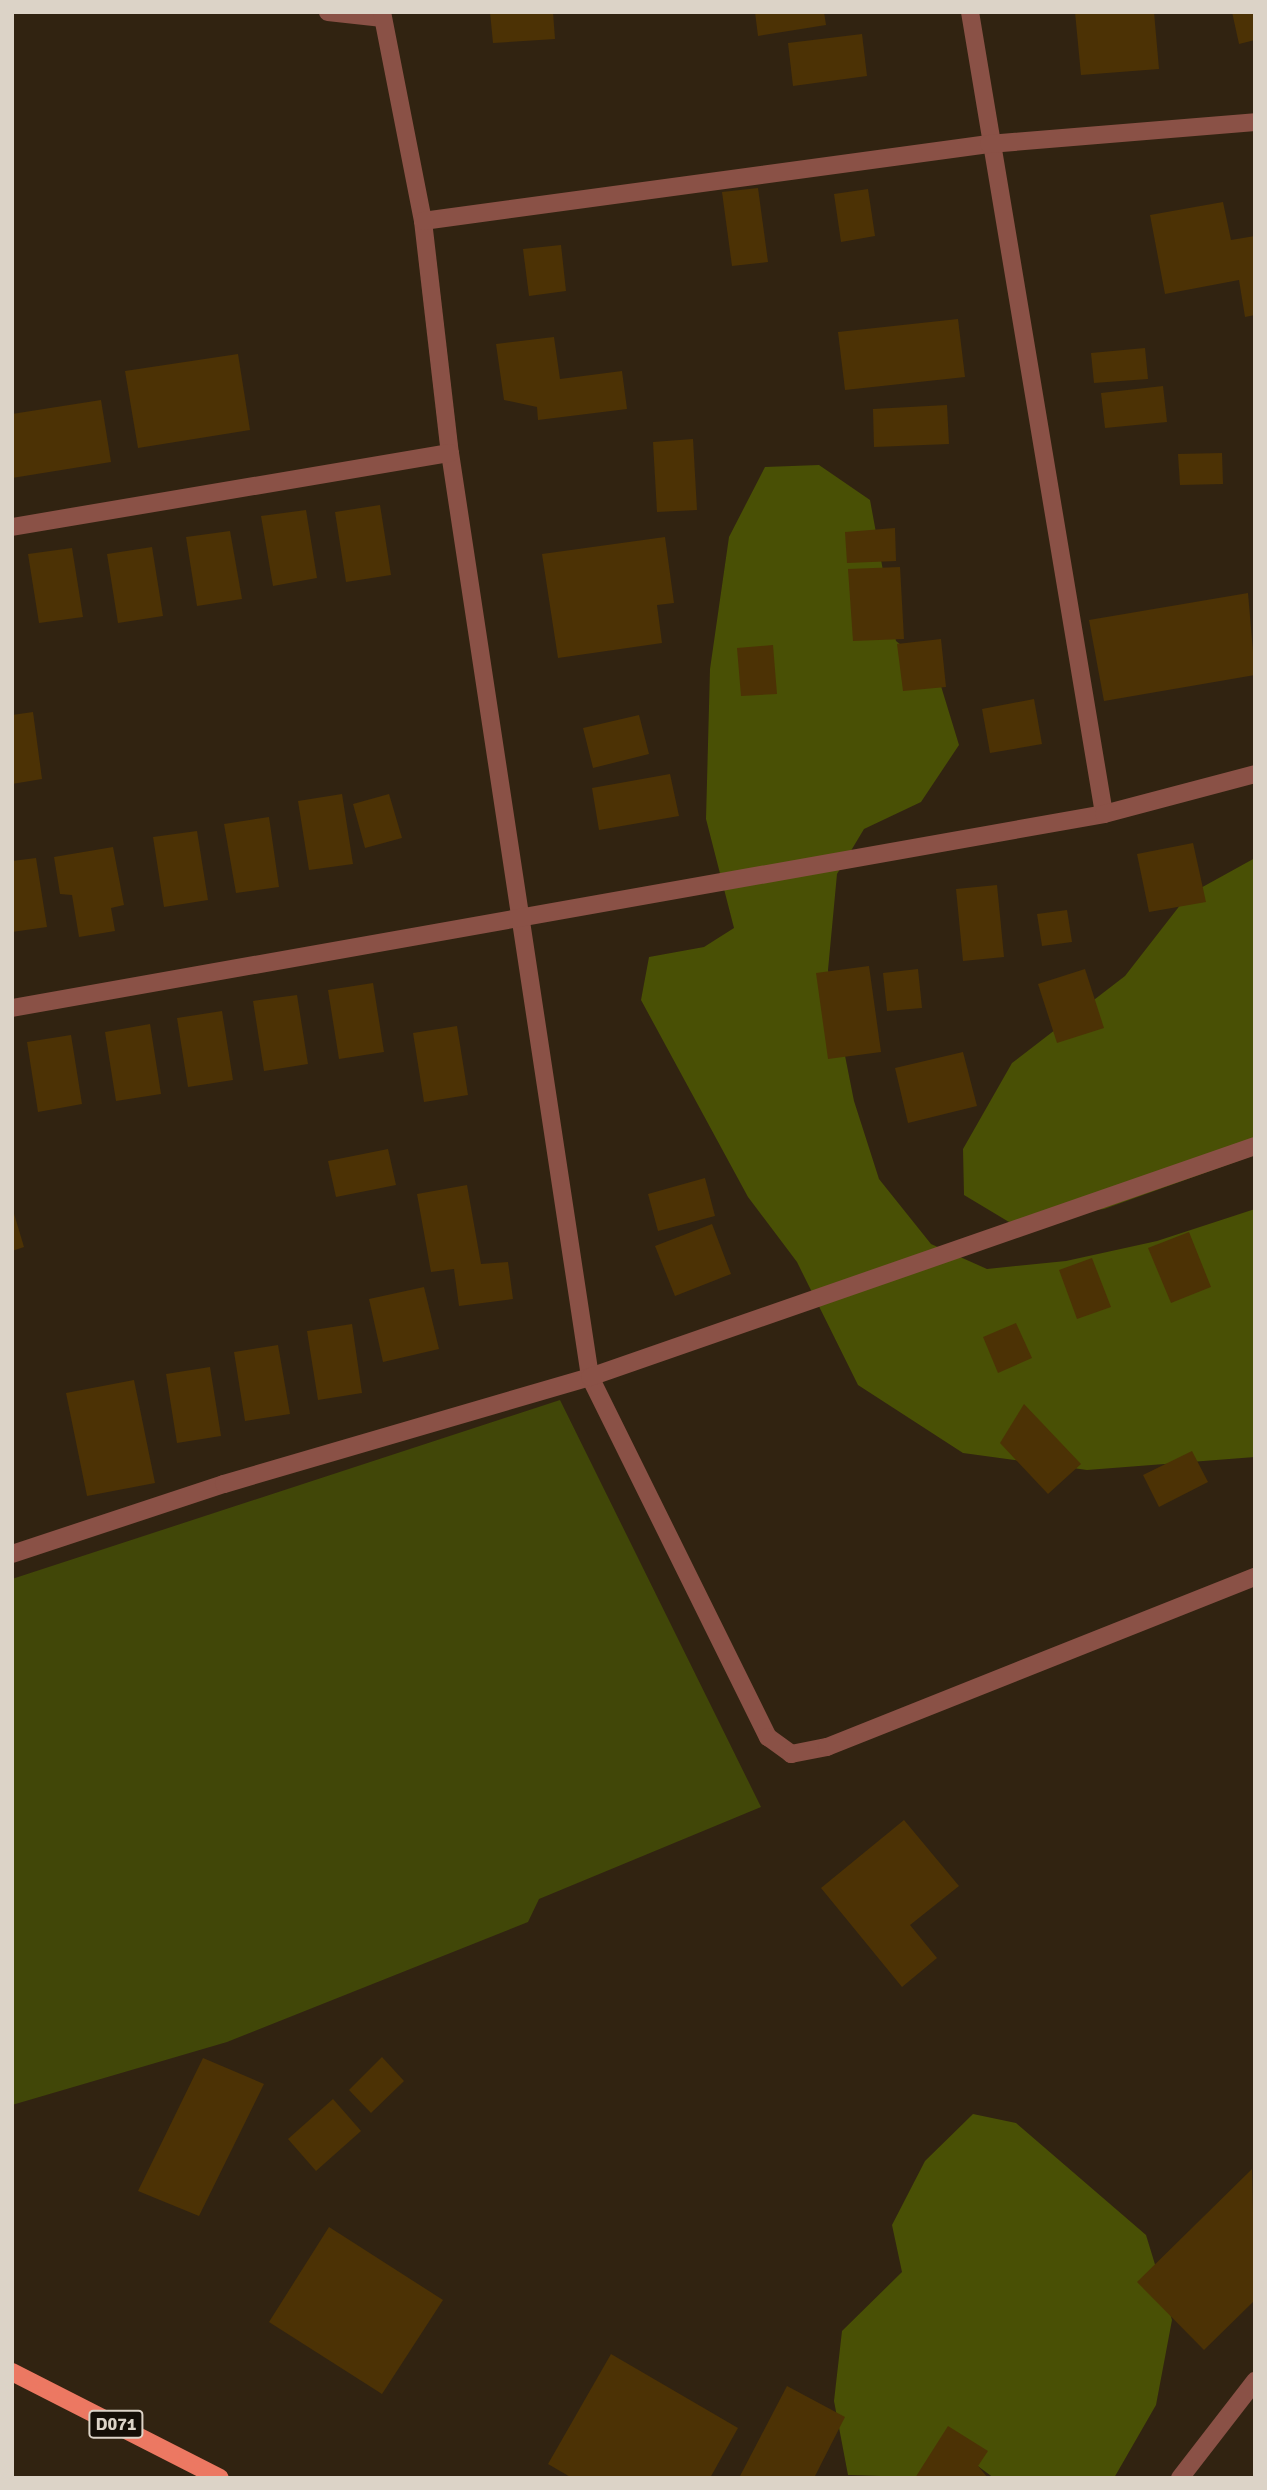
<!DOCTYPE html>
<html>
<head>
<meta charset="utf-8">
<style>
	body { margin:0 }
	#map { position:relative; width:1267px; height:2490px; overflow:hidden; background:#312311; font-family:Signika,sans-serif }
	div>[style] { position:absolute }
	.green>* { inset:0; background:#414708 }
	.forest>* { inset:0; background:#495005 }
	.building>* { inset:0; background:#4c3205 }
	.minor>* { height:18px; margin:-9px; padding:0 9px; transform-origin:9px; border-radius:9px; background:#8a5146 }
	.major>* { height:18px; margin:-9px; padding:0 9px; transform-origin:9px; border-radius:9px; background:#ec7862 }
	span { translate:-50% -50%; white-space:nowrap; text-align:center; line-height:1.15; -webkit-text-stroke:5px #140e06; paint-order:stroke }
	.shield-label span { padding:2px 5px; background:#140e06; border:2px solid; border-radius:5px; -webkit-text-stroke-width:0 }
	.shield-label { font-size:18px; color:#dcd3c7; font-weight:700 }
	.frame { position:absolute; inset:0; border:14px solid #dcd3c7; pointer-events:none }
</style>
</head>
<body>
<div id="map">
	<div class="green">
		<div style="clip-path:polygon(560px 1400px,761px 1807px,539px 1899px,528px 1922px,227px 2042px,12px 2105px,12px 1579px)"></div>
	</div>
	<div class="forest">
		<div style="clip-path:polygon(819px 465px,870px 500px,896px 641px,937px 673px,959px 745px,921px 802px,864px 829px,837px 874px,828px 970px,854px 1101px,879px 1179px,931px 1244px,987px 1269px,1066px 1261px,1157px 1241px,1255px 1209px,1255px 1457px,1087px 1470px,963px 1453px,858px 1385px,797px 1262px,748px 1197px,641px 1000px,649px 957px,704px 947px,734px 928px,706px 819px,710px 669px,729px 537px,765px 467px)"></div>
		<div style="clip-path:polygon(1255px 858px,1255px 1155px,1104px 1209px,1009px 1222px,964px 1195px,963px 1149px,1012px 1063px,1125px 976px,1188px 895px)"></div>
		<div style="clip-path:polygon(973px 2114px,1016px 2123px,1146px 2235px,1172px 2320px,1156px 2405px,1114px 2478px,994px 2478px,960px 2453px,947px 2478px,848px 2475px,834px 2401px,842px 2331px,902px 2272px,892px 2225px,925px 2161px)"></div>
	</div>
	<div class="building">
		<div style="clip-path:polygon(490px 12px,553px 12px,555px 39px,493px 43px)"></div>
		<div style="clip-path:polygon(755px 12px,824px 12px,826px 25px,758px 36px)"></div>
		<div style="clip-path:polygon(1075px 12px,1154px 12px,1159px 69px,1081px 75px)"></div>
		<div style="clip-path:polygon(1232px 12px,1255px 12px,1255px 40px,1239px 44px)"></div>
		<div style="clip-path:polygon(862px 34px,867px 76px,793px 86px,788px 43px)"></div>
		<div style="clip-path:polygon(758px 188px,768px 262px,732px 266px,722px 192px)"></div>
		<div style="clip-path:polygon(868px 189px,875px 236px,841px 242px,834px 194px)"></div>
		<div style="clip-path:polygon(1223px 202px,1231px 240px,1255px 236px,1255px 315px,1245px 317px,1239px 280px,1165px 294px,1150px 215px)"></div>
		<div style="clip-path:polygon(561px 245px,566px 291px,529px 296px,523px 249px)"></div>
		<div style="clip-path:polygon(958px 319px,965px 377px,845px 390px,838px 332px)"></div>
		<div style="clip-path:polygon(554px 337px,560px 379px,622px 371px,627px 409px,538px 420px,537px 407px,504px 400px,496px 344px)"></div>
		<div style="clip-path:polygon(1145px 348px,1148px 379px,1094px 383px,1091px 353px)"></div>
		<div style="clip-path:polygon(238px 354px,250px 430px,138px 448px,125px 371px)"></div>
		<div style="clip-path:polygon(1163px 386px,1167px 422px,1105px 428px,1101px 393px)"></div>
		<div style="clip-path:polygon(101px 400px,111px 462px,12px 478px,12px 414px)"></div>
		<div style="clip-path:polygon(947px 405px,949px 444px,874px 447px,873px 409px)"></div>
		<div style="clip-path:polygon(693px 439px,697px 510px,657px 512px,653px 442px)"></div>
		<div style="clip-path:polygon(1222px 453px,1223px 484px,1180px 485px,1178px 454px)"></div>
		<div style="clip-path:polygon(380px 505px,391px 575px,346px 582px,335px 512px)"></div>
		<div style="clip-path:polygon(306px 510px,317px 578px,273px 586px,261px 516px)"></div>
		<div style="clip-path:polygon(895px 528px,896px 561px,847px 563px,845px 532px)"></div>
		<div style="clip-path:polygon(230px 531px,242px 599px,197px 606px,186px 537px)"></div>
		<div style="clip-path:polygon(665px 537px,674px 603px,657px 605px,662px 643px,558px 658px,542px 554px)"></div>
		<div style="clip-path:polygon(152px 547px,163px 616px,118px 623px,107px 554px)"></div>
		<div style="clip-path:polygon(72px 548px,83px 617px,39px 623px,28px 554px)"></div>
		<div style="clip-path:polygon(900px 567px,904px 639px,853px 641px,848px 569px)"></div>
		<div style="clip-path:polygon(1248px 593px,1255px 675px,1104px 701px,1089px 620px)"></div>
		<div style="clip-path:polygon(941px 639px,946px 687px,903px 691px,897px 644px)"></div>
		<div style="clip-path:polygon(773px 645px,777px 694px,741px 696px,737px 648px)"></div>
		<div style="clip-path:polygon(1034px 699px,1042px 744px,990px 753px,982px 709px)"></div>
		<div style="clip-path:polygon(33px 712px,42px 779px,12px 784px,12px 715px)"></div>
		<div style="clip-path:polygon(639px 715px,649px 754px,593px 768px,583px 728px)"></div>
		<div style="clip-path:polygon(670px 774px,679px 816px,599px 830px,592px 788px)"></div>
		<div style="clip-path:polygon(342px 794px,353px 864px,309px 870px,298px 801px)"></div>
		<div style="clip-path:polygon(389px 794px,402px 838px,365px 848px,353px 804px)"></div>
		<div style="clip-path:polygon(269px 817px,279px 887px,236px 893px,224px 824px)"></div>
		<div style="clip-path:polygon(197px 831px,208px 900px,164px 907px,153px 837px)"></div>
		<div style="clip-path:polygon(1193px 843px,1206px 902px,1149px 912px,1137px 854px)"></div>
		<div style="clip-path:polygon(113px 847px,124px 905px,111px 908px,115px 931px,79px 937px,72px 895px,60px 894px,54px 857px)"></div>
		<div style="clip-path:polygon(36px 858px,47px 927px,12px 932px,12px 861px)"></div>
		<div style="clip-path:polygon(997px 885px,1004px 957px,963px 961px,956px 889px)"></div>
		<div style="clip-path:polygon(1067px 910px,1072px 942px,1042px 946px,1037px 914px)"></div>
		<div style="clip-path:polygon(869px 966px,881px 1052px,828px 1059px,816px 973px)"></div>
		<div style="clip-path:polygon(918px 969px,922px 1008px,887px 1011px,883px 973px)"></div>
		<div style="clip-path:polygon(1085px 969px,1104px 1028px,1057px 1043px,1038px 984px)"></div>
		<div style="clip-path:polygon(373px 983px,384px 1052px,339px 1059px,328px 990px)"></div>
		<div style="clip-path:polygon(297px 995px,308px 1064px,264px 1071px,253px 1001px)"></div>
		<div style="clip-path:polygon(222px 1011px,233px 1080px,188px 1087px,177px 1018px)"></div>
		<div style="clip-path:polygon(150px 1024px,161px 1094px,116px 1101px,105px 1032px)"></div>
		<div style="clip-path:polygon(457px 1026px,468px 1095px,424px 1102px,413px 1033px)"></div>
		<div style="clip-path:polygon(71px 1035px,82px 1104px,38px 1112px,27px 1042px)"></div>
		<div style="clip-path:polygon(963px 1052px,977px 1106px,908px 1123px,895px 1068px)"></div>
		<div style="clip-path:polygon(388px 1149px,396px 1185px,336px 1197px,328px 1161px)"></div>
		<div style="clip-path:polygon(705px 1178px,715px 1216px,658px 1231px,648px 1194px)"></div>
		<div style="clip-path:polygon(467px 1185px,481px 1264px,508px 1262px,513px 1299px,459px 1306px,454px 1269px,431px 1272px,417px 1194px)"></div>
		<div style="clip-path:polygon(12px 1207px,24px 1247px,12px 1251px)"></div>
		<div style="clip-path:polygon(712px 1224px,731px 1274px,675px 1296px,655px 1246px)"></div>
		<div style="clip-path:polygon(1189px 1232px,1211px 1287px,1171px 1303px,1148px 1248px)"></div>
		<div style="clip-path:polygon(1092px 1258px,1111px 1307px,1077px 1319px,1059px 1270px)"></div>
		<div style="clip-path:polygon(424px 1287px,439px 1349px,383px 1362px,369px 1299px)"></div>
		<div style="clip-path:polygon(1016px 1323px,1032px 1358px,998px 1373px,983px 1337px)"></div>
		<div style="clip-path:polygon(352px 1324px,362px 1393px,318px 1400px,307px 1331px)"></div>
		<div style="clip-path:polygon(278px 1345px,290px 1414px,245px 1421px,234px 1352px)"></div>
		<div style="clip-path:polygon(210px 1367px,221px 1436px,177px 1443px,166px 1374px)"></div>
		<div style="clip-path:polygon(134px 1380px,155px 1483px,87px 1496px,66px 1393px)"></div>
		<div style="clip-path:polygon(1024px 1404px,1081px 1464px,1048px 1494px,1000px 1443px)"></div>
		<div style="clip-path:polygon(1192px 1451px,1208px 1482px,1159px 1507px,1143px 1475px)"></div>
		<div style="clip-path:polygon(904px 1820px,959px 1886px,910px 1925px,937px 1958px,902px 1987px,821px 1888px)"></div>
		<div style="clip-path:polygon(382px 2057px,404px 2081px,371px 2113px,349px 2090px)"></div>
		<div style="clip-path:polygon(203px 2058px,264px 2084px,199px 2216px,138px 2191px)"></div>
		<div style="clip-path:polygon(333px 2099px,361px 2131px,316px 2171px,288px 2139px)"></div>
		<div style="clip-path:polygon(1252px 2169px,1255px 2300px,1204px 2350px,1137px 2282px)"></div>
		<div style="clip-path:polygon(329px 2227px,443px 2300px,382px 2394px,269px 2322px)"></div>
		<div style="clip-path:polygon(611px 2354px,738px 2428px,710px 2478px,572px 2478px,548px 2464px)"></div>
		<div style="clip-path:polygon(787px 2386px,845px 2417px,814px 2478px,739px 2478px)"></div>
		<div style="clip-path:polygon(948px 2426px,988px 2451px,978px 2466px,988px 2478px,915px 2478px)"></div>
	</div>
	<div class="minor">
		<div style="left:328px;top:12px;width:55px;rotate:6.2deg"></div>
		<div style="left:382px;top:12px;width:213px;rotate:78.9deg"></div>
		<div style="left:423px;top:221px;width:234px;rotate:83.4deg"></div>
		<div style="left:450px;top:453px;width:935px;rotate:81.38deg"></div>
		<div style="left:590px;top:1377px;width:402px;rotate:63.7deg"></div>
		<div style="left:768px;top:1737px;width:29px;rotate:36deg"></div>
		<div style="left:791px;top:1754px;width:37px;rotate:-11deg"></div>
		<div style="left:827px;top:1747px;width:461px;rotate:-21.7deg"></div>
		<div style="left:970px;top:12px;width:813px;rotate:80.51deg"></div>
		<div style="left:423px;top:221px;width:571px;rotate:-7.75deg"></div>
		<div style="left:989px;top:144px;width:267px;rotate:-4.7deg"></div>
		<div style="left:12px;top:527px;width:444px;rotate:-9.6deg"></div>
		<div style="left:12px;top:1008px;width:1109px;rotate:-10.07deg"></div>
		<div style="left:1104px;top:814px;width:156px;rotate:-14.8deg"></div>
		<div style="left:12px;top:1554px;width:223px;rotate:-18.3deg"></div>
		<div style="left:224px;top:1484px;width:381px;rotate:-16.3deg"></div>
		<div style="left:590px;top:1377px;width:704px;rotate:-19.16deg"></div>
		<div style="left:1180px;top:2478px;width:123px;rotate:-52.3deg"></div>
	</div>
	<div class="major">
		<div style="left:12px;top:2372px;width:233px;rotate:27deg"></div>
	</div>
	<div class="shield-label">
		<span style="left:116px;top:2424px">D071</span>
	</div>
	<div class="frame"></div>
</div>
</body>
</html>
